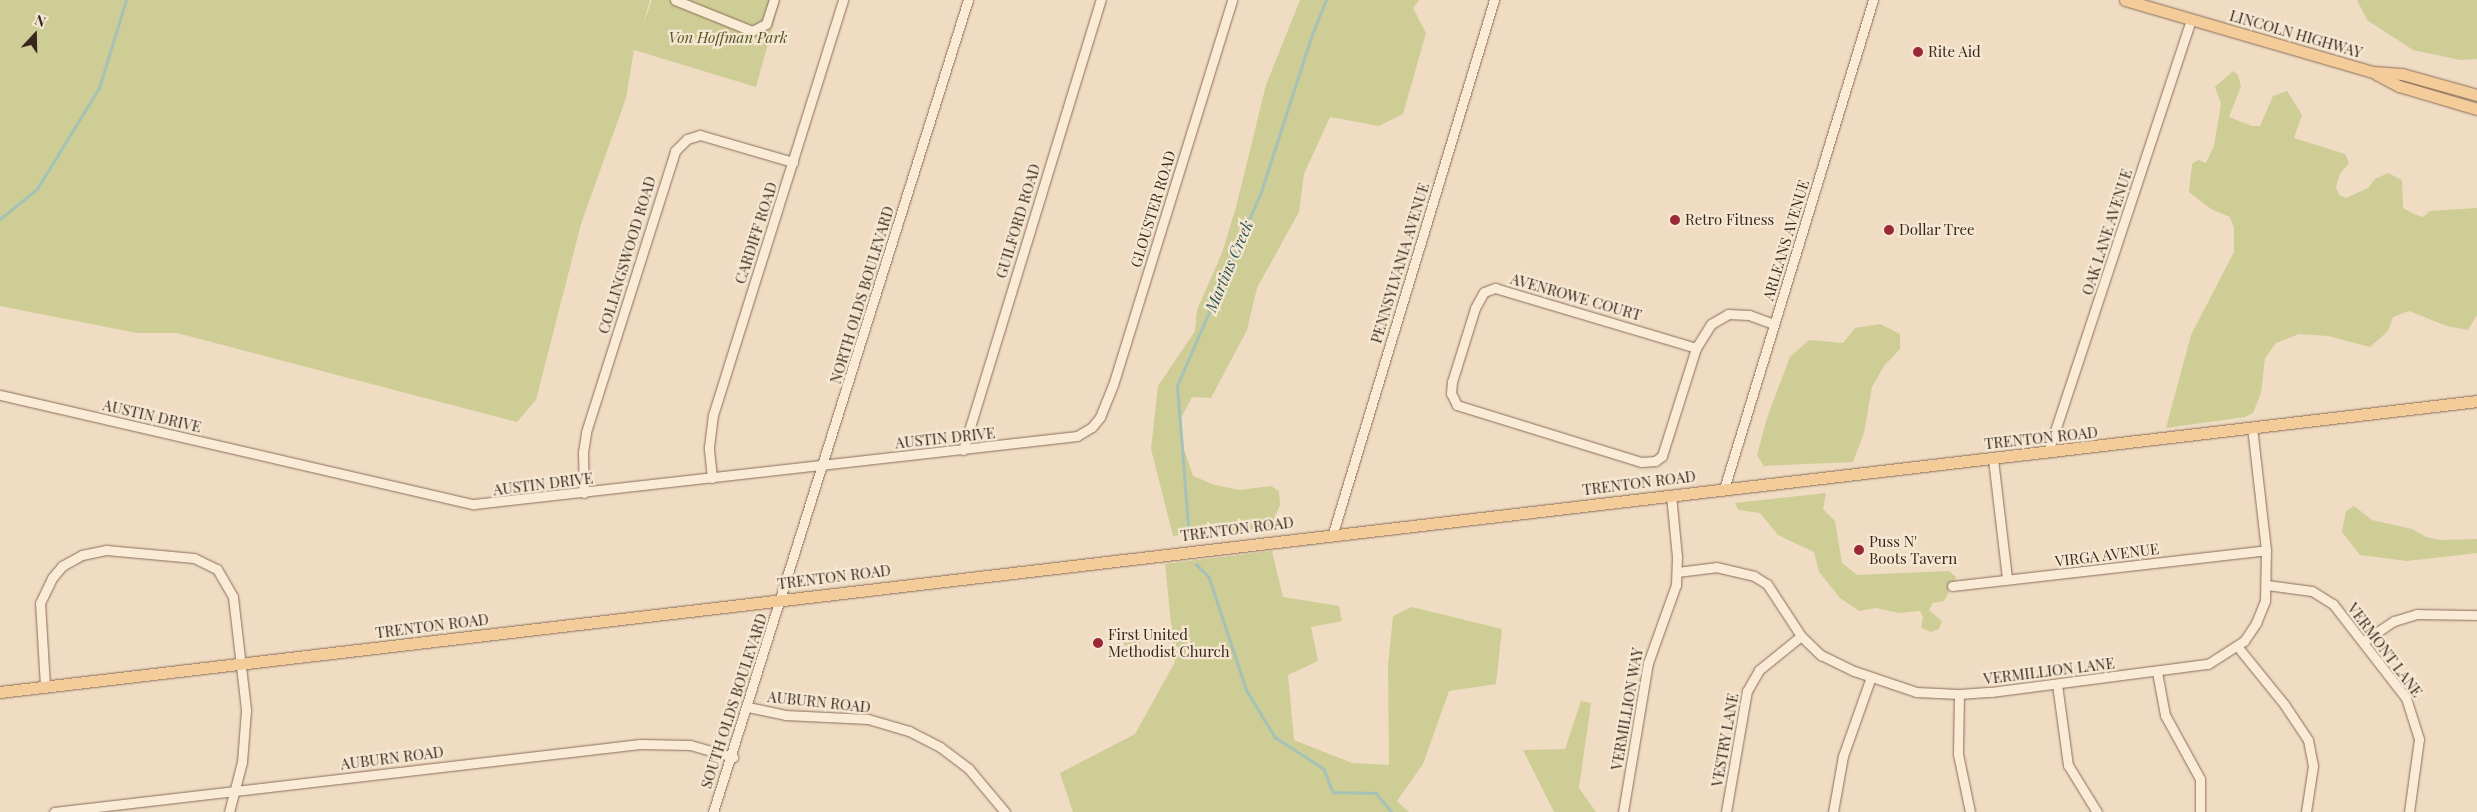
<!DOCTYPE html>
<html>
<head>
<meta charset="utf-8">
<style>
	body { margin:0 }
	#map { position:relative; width:2477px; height:812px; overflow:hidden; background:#efdcc3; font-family:"Playfair Display",serif }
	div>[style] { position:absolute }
	.green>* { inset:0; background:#cecd96 }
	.stream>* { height:2.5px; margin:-1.25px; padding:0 1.25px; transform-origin:1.25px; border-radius:1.25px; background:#a5c2b6 }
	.roads { filter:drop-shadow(0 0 1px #8a6d59) drop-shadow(0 0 1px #8a6d59) }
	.minor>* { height:9px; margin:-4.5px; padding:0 4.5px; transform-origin:4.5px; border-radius:4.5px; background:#faebd6 }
	.major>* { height:11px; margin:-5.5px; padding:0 5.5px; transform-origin:5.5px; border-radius:5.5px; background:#f3cc9a }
	.dots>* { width:14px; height:14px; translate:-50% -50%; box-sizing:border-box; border:2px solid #f6e7d2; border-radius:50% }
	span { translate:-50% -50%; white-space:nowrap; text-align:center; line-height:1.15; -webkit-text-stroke:4.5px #f6e7d2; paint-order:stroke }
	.street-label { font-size:15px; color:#39271e }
	.park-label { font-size:15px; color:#505624; font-style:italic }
	.poi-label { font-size:15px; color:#39271e }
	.left { translate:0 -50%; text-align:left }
	.water-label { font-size:16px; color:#2c5951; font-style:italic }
	.north { position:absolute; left:10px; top:10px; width:50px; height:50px; -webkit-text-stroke:4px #f6e7d2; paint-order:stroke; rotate:21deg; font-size:14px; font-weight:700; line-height:20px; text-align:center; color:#39271e }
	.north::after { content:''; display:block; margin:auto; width:18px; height:22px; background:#39271e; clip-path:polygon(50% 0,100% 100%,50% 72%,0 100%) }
</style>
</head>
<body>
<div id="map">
	<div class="green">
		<div style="clip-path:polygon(0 0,650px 0,643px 25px,652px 0,780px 0,756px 87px,634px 50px,626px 98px,581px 224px,536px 400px,517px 422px,177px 333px,137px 333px,0 306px)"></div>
		<div style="clip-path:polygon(1300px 0,1419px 0,1413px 8px,1426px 33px,1403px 114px,1379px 126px,1330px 117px,1304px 174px,1299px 212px,1257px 288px,1247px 330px,1211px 398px,1192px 397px,1181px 418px,1184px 449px,1193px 476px,1215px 485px,1240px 490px,1271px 486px,1279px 491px,1280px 505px,1270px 528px,1173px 536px,1151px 449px,1158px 386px,1195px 331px,1197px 310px,1222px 253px,1236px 207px,1266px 85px)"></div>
		<div style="clip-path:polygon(2357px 0,2477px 0,2477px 59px,2460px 60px,2413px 50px,2367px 20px)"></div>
		<div style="clip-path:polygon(2233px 71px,2238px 75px,2241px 86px,2229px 117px,2252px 126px,2260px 126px,2273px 96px,2287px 91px,2302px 115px,2294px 138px,2345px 154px,2349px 163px,2340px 174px,2336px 187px,2339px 195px,2346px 198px,2368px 188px,2375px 179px,2388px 173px,2402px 180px,2403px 208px,2414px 214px,2423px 217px,2430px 211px,2477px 208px,2477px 315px,2468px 330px,2447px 326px,2409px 311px,2393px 317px,2388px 331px,2370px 347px,2328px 336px,2299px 334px,2276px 343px,2265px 358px,2261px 393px,2253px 413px,2245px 417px,2166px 428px,2191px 335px,2234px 252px,2234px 228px,2230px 217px,2211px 209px,2189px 192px,2192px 164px,2198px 160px,2206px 163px,2214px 146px,2221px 104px,2215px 87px)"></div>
		<div style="clip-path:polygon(1880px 324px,1900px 334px,1900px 349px,1884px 366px,1872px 387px,1864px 433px,1853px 462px,1764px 466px,1757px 455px,1768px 415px,1790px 357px,1809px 340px,1843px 343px,1855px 328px)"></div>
		<div style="clip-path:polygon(1826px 493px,1823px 509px,1835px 521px,1842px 563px,1857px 575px,1949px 571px,1956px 577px,1944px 601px,1933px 603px,1929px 610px,1942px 621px,1939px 629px,1931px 632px,1921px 628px,1923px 617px,1920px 611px,1899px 613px,1876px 608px,1859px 611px,1840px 598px,1819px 572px,1814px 552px,1778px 535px,1760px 513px,1738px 510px,1735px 503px)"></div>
		<div style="clip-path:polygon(2354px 506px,2372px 520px,2412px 529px,2426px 537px,2439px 540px,2477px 539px,2477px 553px,2407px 561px,2360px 555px,2342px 532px,2346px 511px)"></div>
		<div style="clip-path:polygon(1272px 551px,1283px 597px,1339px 606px,1342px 621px,1311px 627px,1318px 661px,1288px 675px,1294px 740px,1352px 763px,1389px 765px,1388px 665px,1393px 616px,1412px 607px,1502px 629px,1496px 684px,1449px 691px,1423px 764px,1397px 801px,1409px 812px,1073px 812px,1060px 773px,1135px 734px,1175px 662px,1165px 564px)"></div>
		<div style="clip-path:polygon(1142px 629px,1140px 644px,1124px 646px,1122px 631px)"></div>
		<div style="clip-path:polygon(1581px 701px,1591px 703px,1579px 788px,1596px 812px,1554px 812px,1523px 750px,1565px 749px)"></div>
	</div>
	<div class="stream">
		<div style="left:0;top:219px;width:48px;rotate:-39deg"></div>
		<div style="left:37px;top:189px;width:119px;rotate:-58.5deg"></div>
		<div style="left:99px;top:88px;width:92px;rotate:-72.9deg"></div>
		<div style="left:1189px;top:538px;width:152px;rotate:-94.5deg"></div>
		<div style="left:1177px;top:386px;width:211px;rotate:-66.6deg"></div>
		<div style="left:1261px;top:192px;width:163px;rotate:-72.1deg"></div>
		<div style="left:1311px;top:37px;width:40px;rotate:-68deg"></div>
		<div style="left:1196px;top:564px;width:18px;rotate:45deg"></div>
		<div style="left:1209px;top:577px;width:120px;rotate:71.6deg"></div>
		<div style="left:1247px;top:691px;width:54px;rotate:58.7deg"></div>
		<div style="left:1275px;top:737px;width:59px;rotate:33.1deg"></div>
		<div style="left:1324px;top:769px;width:25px;rotate:69deg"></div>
		<div style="left:1333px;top:792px;width:43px;rotate:1.3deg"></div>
		<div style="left:1376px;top:793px;width:25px;rotate:50deg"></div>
	</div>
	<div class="roads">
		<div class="minor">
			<div style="left:675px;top:0;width:83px;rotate:21.9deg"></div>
			<div style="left:752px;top:31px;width:16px;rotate:-27deg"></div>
			<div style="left:766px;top:24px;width:25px;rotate:-72deg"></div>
			<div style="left:1495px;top:288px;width:210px;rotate:16.6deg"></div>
			<div style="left:1696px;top:348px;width:113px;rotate:107.5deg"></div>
			<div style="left:1662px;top:456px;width:9px;rotate:144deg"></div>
			<div style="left:1655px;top:461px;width:14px;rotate:176deg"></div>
			<div style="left:1641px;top:462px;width:193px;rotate:-162.8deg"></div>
			<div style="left:1457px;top:405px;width:13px;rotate:-117deg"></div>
			<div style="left:1451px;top:393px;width:11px;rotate:-85deg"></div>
			<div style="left:1452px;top:382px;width:77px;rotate:-72.7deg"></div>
			<div style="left:1475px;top:308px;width:18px;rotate:-61deg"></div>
			<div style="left:1484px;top:292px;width:12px;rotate:-20deg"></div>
			<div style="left:1696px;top:348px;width:28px;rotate:-58deg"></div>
			<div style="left:1711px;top:324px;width:20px;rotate:-30deg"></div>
			<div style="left:1728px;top:314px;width:21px;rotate:3deg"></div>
			<div style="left:1749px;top:315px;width:27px;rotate:20deg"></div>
			<div style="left:0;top:395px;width:486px;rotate:13deg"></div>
			<div style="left:474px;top:504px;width:607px;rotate:-6.43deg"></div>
			<div style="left:1077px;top:436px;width:17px;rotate:-31deg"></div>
			<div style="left:1092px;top:427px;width:13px;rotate:-51deg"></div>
			<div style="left:1100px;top:417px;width:35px;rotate:-68deg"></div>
			<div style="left:1113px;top:385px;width:403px;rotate:-72.8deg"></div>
			<div style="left:963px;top:450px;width:471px;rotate:-73deg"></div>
			<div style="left:2048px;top:452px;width:456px;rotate:-71.7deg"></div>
			<div style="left:1993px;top:459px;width:121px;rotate:83.3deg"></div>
			<div style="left:712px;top:478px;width:31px;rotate:-96deg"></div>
			<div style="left:709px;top:447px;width:32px;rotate:-83deg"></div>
			<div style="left:713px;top:415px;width:435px;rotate:-72.6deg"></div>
			<div style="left:1724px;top:489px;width:511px;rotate:-73.05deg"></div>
			<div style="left:584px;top:493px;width:41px;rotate:-91.4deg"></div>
			<div style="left:583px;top:452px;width:20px;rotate:-81deg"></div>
			<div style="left:586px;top:432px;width:295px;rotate:-72.4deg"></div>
			<div style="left:675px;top:151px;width:17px;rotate:-45deg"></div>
			<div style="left:687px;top:139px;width:14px;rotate:-17deg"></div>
			<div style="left:700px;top:135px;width:97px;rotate:16.2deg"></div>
			<div style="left:1333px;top:533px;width:557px;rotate:-73.19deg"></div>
			<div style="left:1677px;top:572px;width:39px;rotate:-7deg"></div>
			<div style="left:1716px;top:567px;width:39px;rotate:13deg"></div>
			<div style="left:1754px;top:576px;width:15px;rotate:32deg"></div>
			<div style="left:1767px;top:584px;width:62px;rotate:56.8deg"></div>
			<div style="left:1801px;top:636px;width:28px;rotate:44deg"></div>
			<div style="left:1821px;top:655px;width:37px;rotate:26deg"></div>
			<div style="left:1854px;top:671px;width:65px;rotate:18.7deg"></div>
			<div style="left:1916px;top:692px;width:43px;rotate:2.7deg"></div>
			<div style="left:1959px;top:694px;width:32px;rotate:-4deg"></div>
			<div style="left:1991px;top:692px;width:219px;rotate:-7.4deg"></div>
			<div style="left:2208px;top:664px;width:43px;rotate:-32.6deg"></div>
			<div style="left:2244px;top:641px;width:22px;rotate:-56deg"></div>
			<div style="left:2256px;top:623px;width:24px;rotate:-68deg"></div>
			<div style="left:2265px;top:601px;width:51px;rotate:-88.9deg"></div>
			<div style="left:2266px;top:550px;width:124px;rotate:-96.5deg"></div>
			<div style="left:2267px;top:585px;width:45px;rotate:7.6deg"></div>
			<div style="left:2312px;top:591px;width:25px;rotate:32deg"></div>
			<div style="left:2333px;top:604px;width:119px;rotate:52.2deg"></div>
			<div style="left:2406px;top:698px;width:43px;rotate:72.4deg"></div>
			<div style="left:2419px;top:739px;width:74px;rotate:97.8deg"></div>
			<div style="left:1952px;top:586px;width:316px;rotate:-6.5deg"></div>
			<div style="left:2364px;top:641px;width:36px;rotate:-34deg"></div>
			<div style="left:2394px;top:621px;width:24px;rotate:-17deg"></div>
			<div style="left:2417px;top:614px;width:60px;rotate:1deg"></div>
			<div style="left:2237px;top:646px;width:75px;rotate:51deg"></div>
			<div style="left:2284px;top:704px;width:43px;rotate:56.3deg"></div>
			<div style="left:2308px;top:740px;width:26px;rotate:79deg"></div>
			<div style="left:2313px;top:766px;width:47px;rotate:98.7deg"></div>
			<div style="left:2157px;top:672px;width:44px;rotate:79.5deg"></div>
			<div style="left:2165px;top:715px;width:73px;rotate:61.3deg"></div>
			<div style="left:2200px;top:779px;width:33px;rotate:90deg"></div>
			<div style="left:2057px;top:684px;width:82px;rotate:82.3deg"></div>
			<div style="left:2068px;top:765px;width:55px;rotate:58.3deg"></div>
			<div style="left:45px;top:686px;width:83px;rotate:-93.4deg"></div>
			<div style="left:40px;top:603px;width:28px;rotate:-64deg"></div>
			<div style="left:52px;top:578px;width:16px;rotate:-50deg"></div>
			<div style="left:62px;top:566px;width:23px;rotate:-29deg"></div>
			<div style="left:82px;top:555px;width:25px;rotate:-12deg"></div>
			<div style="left:106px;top:550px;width:88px;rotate:5.2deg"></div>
			<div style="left:194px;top:558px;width:25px;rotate:26deg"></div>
			<div style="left:217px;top:569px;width:32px;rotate:60deg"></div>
			<div style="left:233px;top:597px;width:114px;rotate:83.4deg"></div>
			<div style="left:246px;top:710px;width:52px;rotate:94.4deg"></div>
			<div style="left:242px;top:762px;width:52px;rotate:104.6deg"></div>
			<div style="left:1959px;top:694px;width:60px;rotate:91deg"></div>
			<div style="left:1958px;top:754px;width:59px;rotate:78.3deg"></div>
			<div style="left:748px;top:707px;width:38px;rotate:12deg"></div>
			<div style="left:785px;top:715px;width:83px;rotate:2.8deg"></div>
			<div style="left:868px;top:719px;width:43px;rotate:16.3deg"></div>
			<div style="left:909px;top:731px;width:35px;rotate:27deg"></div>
			<div style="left:940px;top:747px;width:36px;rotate:37deg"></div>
			<div style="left:969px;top:769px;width:56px;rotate:50.1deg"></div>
			<div style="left:54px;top:812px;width:590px;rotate:-6.62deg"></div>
			<div style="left:640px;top:744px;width:50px;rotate:1.1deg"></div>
			<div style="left:690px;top:745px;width:45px;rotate:15.6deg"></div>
			<div style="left:713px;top:812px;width:851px;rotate:-72.57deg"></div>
			<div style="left:1623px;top:812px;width:151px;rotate:-80.5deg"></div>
			<div style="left:1648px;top:663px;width:83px;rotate:-70.3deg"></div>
			<div style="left:1676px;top:585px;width:28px;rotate:-88deg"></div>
			<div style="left:1677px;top:557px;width:62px;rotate:-95.5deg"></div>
			<div style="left:1726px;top:812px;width:123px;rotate:-80.2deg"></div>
			<div style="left:1747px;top:691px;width:24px;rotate:-60deg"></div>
			<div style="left:1759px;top:670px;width:54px;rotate:-39deg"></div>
			<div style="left:1833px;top:812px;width:57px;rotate:-79.9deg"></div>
			<div style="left:1843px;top:756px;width:84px;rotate:-70.5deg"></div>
		</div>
		<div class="major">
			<div style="left:2125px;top:0;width:258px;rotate:16.2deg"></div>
			<div style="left:2373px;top:72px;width:29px;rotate:4deg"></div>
			<div style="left:2402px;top:74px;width:78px;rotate:15.6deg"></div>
			<div style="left:2376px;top:74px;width:26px;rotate:28deg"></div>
			<div style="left:2399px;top:86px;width:81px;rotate:16.4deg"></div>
			<div style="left:0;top:692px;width:2494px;rotate:-6.7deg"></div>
		</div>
	</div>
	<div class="dots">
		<div style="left:1918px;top:52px;background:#9a2837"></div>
		<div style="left:1675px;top:220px;background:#9a2837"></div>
		<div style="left:1889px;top:230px;background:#9a2837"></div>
		<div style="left:1859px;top:550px;background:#9a2837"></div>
		<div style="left:1098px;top:643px;background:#9a2837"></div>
	</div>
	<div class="street-label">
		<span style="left:2296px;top:34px;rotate:16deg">LINCOLN HIGHWAY</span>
		<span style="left:1153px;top:209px;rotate:-73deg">GLOUSTER ROAD</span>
		<span style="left:1018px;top:221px;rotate:-73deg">GUILFORD ROAD</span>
		<span style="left:2107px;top:232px;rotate:-72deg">OAK LANE AVENUE</span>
		<span style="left:756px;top:233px;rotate:-72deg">CARDIFF ROAD</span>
		<span style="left:1786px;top:240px;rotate:-73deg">ARLEANS AVENUE</span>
		<span style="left:627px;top:255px;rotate:-73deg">COLLINGSWOOD ROAD</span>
		<span style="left:1400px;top:263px;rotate:-73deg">PENNSYLVANIA AVENUE</span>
		<span style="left:862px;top:295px;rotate:-73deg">NORTH OLDS BOULEVARD</span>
		<span style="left:1576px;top:297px;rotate:16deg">AVENROWE COURT</span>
		<span style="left:152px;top:416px;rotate:13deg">AUSTIN DRIVE</span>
		<span style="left:945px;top:438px;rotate:-6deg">AUSTIN DRIVE</span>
		<span style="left:2041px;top:438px;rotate:-6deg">TRENTON ROAD</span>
		<span style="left:1639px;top:483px;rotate:-7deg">TRENTON ROAD</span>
		<span style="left:543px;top:484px;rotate:-7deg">AUSTIN DRIVE</span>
		<span style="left:1237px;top:529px;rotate:-7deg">TRENTON ROAD</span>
		<span style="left:2107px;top:555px;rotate:-7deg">VIRGA AVENUE</span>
		<span style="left:834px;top:577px;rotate:-7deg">TRENTON ROAD</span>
		<span style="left:432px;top:626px;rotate:-7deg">TRENTON ROAD</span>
		<span style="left:2385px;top:650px;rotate:53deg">VERMONT LANE</span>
		<span style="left:2049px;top:671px;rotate:-7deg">VERMILLION LANE</span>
		<span style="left:734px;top:701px;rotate:-72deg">SOUTH OLDS BOULEVARD</span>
		<span style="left:819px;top:702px;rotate:6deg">AUBURN ROAD</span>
		<span style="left:1627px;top:709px;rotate:-80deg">VERMILLION WAY</span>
		<span style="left:1725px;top:740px;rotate:-80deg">VESTRY LANE</span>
		<span style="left:392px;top:758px;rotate:-7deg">AUBURN ROAD</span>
	</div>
	<div class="park-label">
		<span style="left:728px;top:38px">Von Hoffman Park</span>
	</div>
	<div class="poi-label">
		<span class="left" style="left:1928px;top:52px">Rite Aid</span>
		<span class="left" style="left:1685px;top:220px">Retro Fitness</span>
		<span class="left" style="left:1899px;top:230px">Dollar Tree</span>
		<span class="left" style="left:1869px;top:550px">Puss N'<br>Boots Tavern</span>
		<span class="left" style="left:1108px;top:643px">First United<br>Methodist Church</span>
	</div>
	<div class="water-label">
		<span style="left:1229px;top:266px;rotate:-67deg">Martins Creek</span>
	</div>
	<div class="north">N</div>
</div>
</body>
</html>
